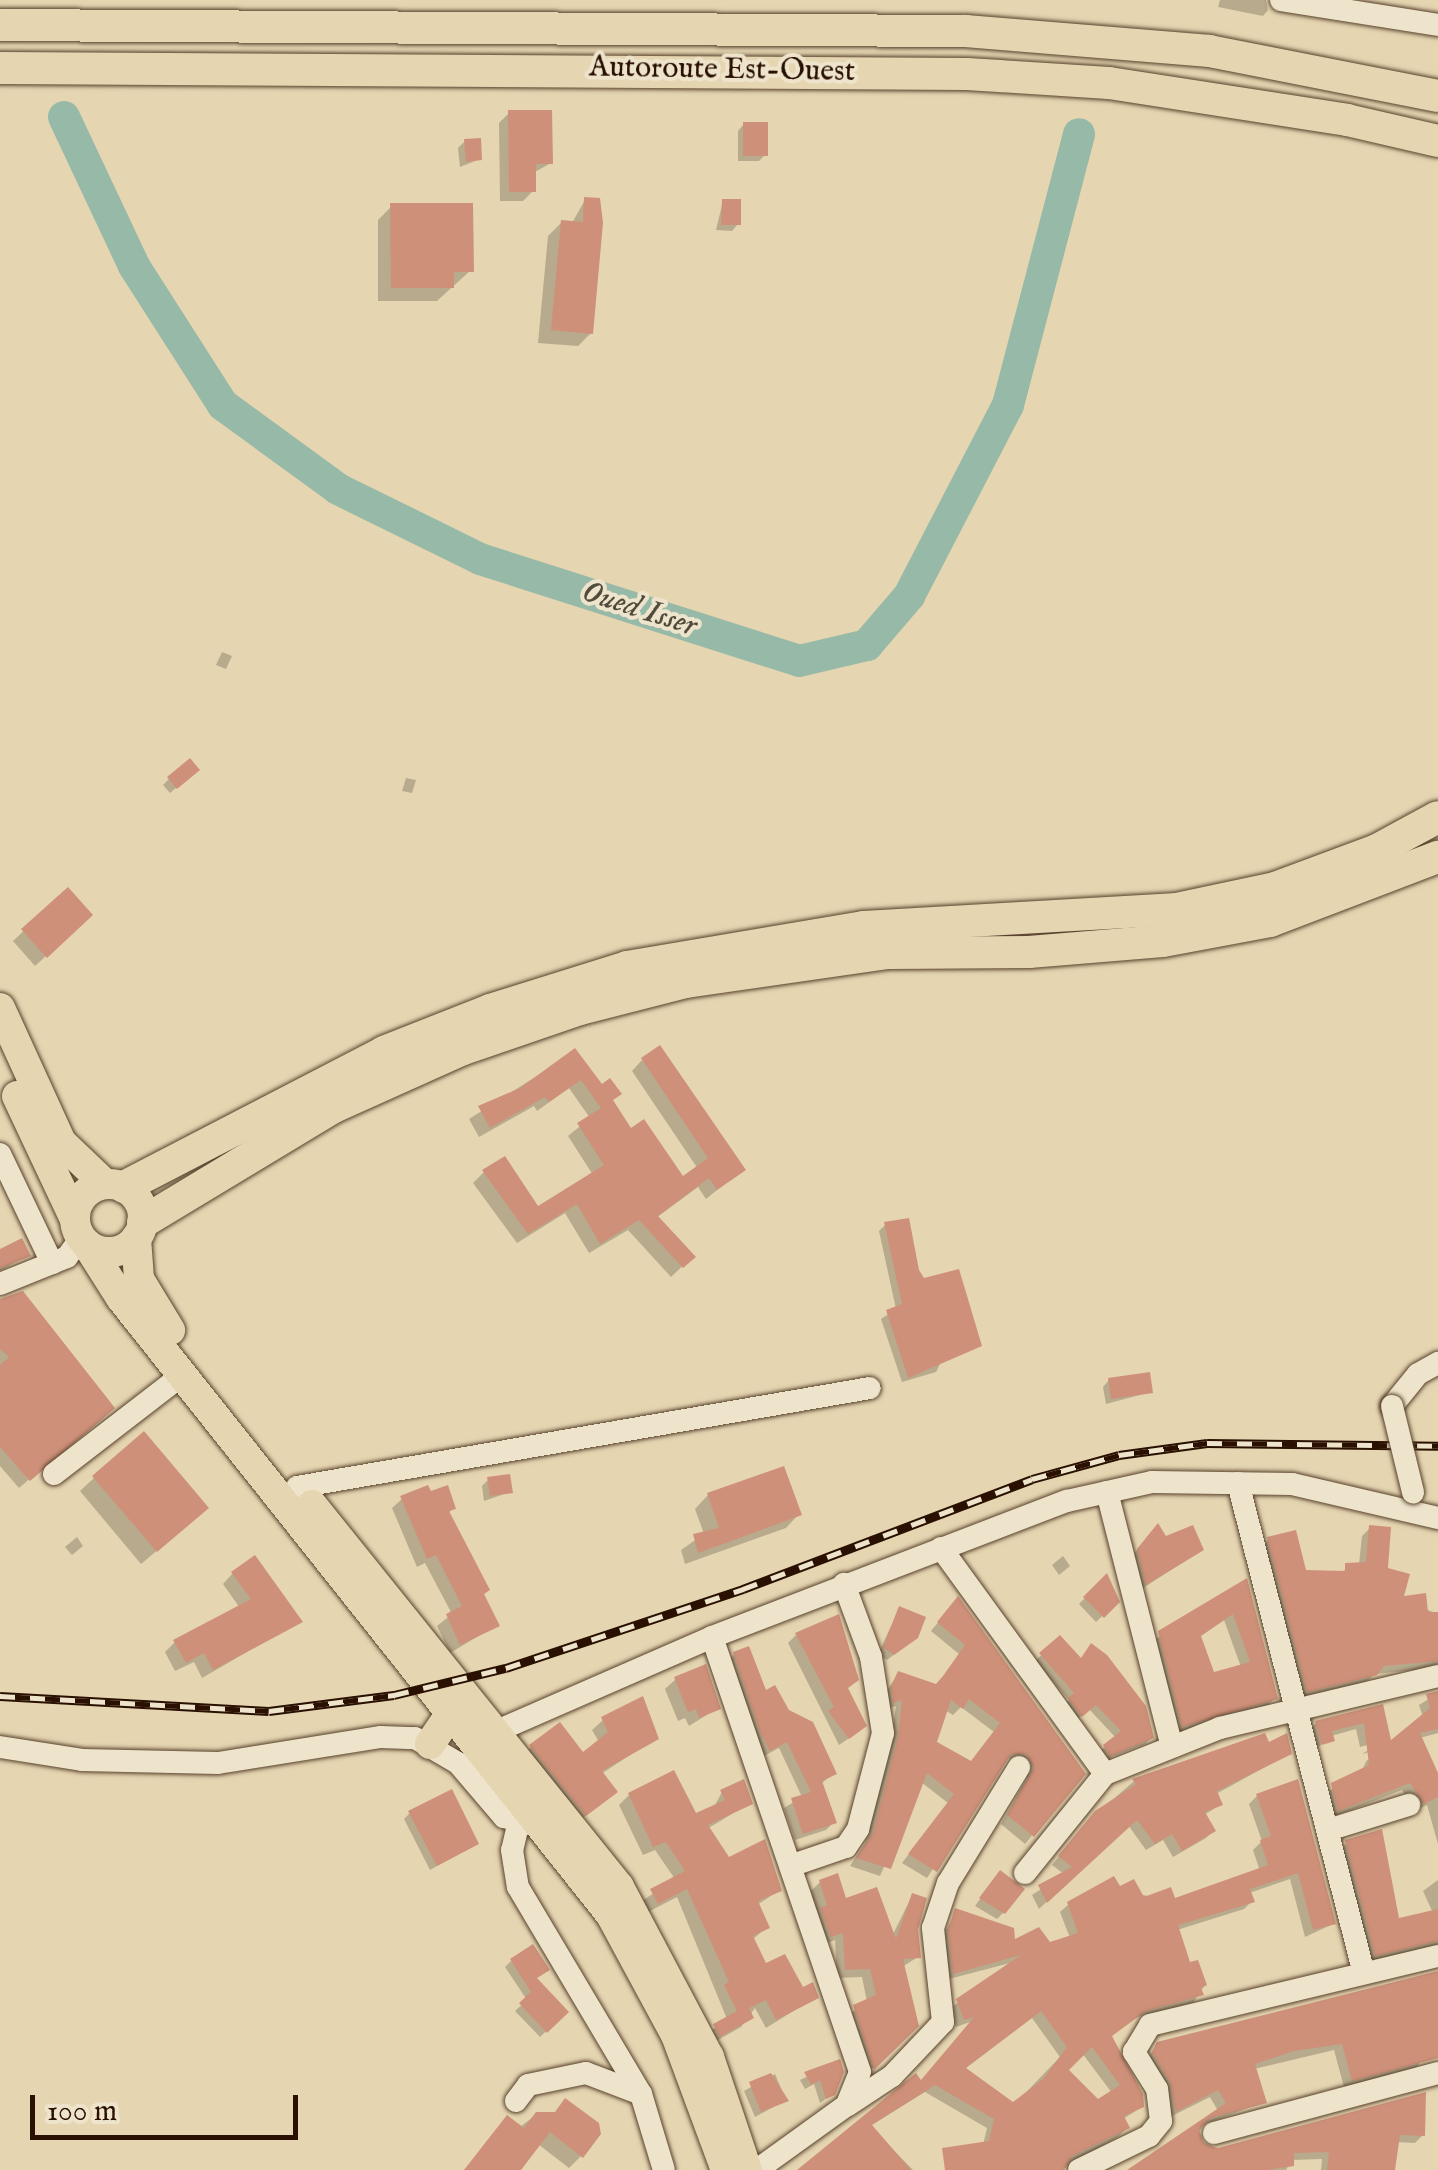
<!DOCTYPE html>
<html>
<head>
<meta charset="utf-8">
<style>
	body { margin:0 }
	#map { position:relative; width:1438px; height:2170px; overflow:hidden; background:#e5d5b1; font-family:"IM FELL English",serif }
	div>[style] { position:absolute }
	.shadow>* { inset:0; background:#0003 }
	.river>* { height:32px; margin:-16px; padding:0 16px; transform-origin:16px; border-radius:16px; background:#97b9a7 }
	.building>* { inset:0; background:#cf9079 }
	.roads { filter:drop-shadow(0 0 2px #58412c) drop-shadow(0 0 2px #58412c) }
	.minor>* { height:22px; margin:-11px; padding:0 11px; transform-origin:11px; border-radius:11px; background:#eee4cc }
	.major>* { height:30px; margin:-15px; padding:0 15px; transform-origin:15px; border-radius:15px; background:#e5d5b1 }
	.major>.ring { margin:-15px; padding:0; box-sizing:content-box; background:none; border:30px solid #e5d5b1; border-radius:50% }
	.highway>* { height:32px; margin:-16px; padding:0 16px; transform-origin:16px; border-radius:16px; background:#e5d5b1 }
	.rail>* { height:9px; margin-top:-4.5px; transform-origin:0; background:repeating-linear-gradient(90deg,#eee4cc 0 15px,#291000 0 30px); box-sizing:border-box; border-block:2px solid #291000 }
	.bridges { filter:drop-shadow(0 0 2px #58412c) drop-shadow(0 0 2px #58412c) }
	.minor-bridge>* { height:22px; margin:-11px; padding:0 11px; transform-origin:11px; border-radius:11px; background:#eee4cc }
	span { translate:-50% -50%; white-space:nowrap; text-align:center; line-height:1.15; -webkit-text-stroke:8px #eee4cc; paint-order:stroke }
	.street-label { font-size:30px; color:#291000 }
	.water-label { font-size:32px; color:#504b3a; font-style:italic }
	.scale { position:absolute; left:30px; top:2095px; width:268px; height:45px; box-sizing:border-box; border:5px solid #291000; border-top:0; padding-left:12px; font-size:30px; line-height:35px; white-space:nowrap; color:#291000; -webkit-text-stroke:8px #eee4cc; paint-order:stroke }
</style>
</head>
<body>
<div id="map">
	<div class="shadow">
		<div style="clip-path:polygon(1220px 0,1266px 0,1268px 10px,1263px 16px,1218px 7px)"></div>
		<div style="clip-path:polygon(509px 113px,551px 163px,533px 173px,533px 191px,523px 201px,500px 201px,499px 123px)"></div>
		<div style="clip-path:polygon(744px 124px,765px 155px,759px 161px,738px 161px,738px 131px)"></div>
		<div style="clip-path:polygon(465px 141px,480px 159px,460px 167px,458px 148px)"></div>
		<div style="clip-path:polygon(585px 200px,591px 333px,578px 346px,538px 343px,548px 236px,562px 222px,572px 223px)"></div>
		<div style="clip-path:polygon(723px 201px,738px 224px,732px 231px,716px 230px)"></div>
		<div style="clip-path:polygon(392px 206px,471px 270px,437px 301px,378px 301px,378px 220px)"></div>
		<div style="clip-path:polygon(222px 652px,232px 656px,226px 669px,216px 665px)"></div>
		<div style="clip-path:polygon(190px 776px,170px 793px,163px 785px,169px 779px)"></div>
		<div style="clip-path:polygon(406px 778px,416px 780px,412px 793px,402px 791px)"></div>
		<div style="clip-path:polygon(67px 890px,80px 925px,35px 966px,13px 941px)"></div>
		<div style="clip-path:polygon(575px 1052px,630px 1131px,682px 1179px,698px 1169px,632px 1071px,642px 1060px,742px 1170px,706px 1199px,698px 1187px,656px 1218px,692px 1257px,671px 1277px,628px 1230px,589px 1253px,565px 1213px,517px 1243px,473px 1183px,484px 1172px,537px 1210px,593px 1175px,568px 1136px,590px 1118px,569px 1088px,537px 1111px,534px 1106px,479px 1137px,469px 1119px)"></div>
		<div style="clip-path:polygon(885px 1225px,922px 1282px,979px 1345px,941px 1362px,936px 1372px,902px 1382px,881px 1319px,896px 1309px,879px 1231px)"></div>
		<div style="clip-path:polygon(0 1252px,28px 1255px,0 1271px)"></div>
		<div style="clip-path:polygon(0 1300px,102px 1417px,19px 1488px,0 1466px)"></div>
		<div style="clip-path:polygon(1109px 1380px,1151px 1392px,1106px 1404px,1103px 1387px)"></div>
		<div style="clip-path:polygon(94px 1478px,192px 1521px,141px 1564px,80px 1491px)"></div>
		<div style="clip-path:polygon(488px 1480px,510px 1492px,484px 1501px,482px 1486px)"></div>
		<div style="clip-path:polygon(708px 1495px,799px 1514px,786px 1528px,685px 1564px,681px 1550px,704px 1534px,695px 1509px)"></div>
		<div style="clip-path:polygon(402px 1499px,453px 1508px,448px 1514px,497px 1625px,450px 1653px,437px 1626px,452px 1614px,425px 1563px,417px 1567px,392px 1508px)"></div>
		<div style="clip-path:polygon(1370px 1528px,1400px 1599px,1438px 1614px,1438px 1673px,1433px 1668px,1375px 1674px,1366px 1682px,1299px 1698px,1261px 1547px,1269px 1539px,1304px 1572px,1338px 1573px,1359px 1564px,1362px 1536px)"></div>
		<div style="clip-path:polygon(1149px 1535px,1202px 1550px,1137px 1592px,1129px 1560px)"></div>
		<div style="clip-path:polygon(77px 1537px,83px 1546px,72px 1555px,65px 1547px)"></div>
		<div style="clip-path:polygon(1063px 1556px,1070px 1566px,1059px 1575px,1052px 1565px)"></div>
		<div style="clip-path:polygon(233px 1573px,299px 1622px,202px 1678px,194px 1662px,175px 1671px,165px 1652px,175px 1642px,240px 1608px,223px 1584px)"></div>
		<div style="clip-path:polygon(1106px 1577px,1117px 1602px,1096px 1622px,1079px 1604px)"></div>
		<div style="clip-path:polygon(evenodd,1245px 1582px,1275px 1698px,1267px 1706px,1174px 1734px,1151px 1642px,1245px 1582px,1224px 1620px,1241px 1667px,1212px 1675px,1199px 1637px,1224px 1620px)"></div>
		<div style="clip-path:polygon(evenodd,950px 1608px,1083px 1773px,1025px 1844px,1001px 1824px,1027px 1778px,1009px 1758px,1001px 1764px,927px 1878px,902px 1863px,948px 1803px,921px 1782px,880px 1876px,850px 1866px,865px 1843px,890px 1747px,896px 1706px,886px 1709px,884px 1695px,898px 1674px,936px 1687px,959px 1654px,931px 1631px,950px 1608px,961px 1707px,994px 1732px,970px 1763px,934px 1743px,945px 1710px,953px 1715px,961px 1707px)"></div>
		<div style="clip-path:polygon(899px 1609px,908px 1644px,887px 1660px,878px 1654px)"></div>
		<div style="clip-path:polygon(796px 1635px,846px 1689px,855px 1734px,839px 1745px,788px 1643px)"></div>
		<div style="clip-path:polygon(1060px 1638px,1152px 1737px,1145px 1744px,1103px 1760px,1098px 1753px,1116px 1738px,1089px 1709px,1075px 1721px,1064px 1706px,1069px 1700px,1035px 1661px)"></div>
		<div style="clip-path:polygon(734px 1654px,834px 1773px,821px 1784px,834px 1822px,826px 1830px,795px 1840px,784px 1808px,802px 1797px,779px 1748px,762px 1757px,727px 1662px)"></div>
		<div style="clip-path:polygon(676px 1679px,718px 1708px,689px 1726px,685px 1718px,678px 1721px,665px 1689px)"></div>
		<div style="clip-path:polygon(1438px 1693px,1438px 1733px,1362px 1754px,1383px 1741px,1360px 1747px,1356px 1729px,1331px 1736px,1314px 1751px,1308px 1731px,1316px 1723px,1381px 1708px,1389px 1744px,1423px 1717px,1419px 1705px)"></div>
		<div style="clip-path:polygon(603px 1720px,656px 1738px,601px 1774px,604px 1802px,575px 1824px,521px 1757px,531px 1747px,582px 1755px,599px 1742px,592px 1730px)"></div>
		<div style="clip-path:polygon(1264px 1736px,1268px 1745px,1289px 1754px,1216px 1794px,1220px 1805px,1204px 1815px,1213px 1831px,1206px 1838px,1173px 1857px,1163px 1840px,1146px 1850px,1128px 1825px,1039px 1909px,1032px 1895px,1064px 1874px,1052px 1865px,1087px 1822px,1133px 1782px)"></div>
		<div style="clip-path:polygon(1427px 1756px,1438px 1779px,1438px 1844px,1427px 1805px,1415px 1810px,1402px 1790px,1330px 1818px,1324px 1794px,1361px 1772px,1367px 1760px)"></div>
		<div style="clip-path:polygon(722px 1792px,750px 1803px,707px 1829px,728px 1860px,780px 1890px,757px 1905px,767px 1927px,752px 1940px,765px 1967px,816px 1997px,766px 2028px,755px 2008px,741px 2027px,709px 2045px,704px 2036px,727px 2019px,677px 1897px,648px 1912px,642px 1901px,675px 1879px,655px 1850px,643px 1855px,619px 1805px,629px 1795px,694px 1817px,714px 1807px)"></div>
		<div style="clip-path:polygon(evenodd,1257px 1796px,1333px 1924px,1305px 1937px,1290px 1879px,1249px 1893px,1252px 1901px,1244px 1909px,1177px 1930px,1189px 1966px,1205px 1985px,1193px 2003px,1135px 2018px,1110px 2037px,1142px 2107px,1123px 2119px,1127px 2128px,1119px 2136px,1062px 2170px,948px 2170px,983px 2145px,987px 2128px,925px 2092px,870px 2126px,913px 2170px,800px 2170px,920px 2083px,973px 2021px,956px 2027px,949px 2009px,1014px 1962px,945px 1980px,941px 1940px,956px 1911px,1013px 1942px,1048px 1945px,1070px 1938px,1060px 1912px,1069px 1904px,1118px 1890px,1173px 1901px,1260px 1871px,1253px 1850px,1262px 1841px,1249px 1804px,1257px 1796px,1032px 2018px,1060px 2057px,1013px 2106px,964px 2069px,1032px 2018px,1257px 1796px,1082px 2053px,1112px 2093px,1097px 2102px,1066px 2070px,1082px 2053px)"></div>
		<div style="clip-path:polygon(410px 1813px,476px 1844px,430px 1870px,404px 1819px)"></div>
		<div style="clip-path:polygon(1347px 1843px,1397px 1922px,1433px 1913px,1423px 1891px,1438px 1880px,1438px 1949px,1367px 1962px,1338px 1851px)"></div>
		<div style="clip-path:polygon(994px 1880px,1003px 1913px,997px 1919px,975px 1906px)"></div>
		<div style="clip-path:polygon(820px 1882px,892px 1936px,912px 1896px,918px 1957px,902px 1967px,916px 2025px,865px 2076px,845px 2017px,867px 2002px,862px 1977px,837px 1978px,835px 1940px,822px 1945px,811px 1891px)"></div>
		<div style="clip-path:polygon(511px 1961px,566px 2012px,540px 2037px,515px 2011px,527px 2000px,505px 1967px)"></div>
		<div style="clip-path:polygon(1438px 1974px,1438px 2038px,1416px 2068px,1344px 2087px,1334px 2050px,1254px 2069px,1264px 2102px,1203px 2125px,1196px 2137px,1217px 2150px,1423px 2095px,1423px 2135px,1415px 2143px,1396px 2142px,1393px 2170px,1321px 2170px,1322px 2159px,1292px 2160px,1286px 2170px,1131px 2170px,1218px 2111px,1210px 2097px,1168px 2118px,1145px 2061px,1158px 2044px)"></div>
		<div style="clip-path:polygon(838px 2062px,831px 2095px,820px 2103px,814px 2084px,805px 2089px,800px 2080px)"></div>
		<div style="clip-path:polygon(775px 2074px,786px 2100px,755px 2117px,744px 2091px)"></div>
		<div style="clip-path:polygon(537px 2114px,581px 2156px,569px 2168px,538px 2144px,518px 2170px,464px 2170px)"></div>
	</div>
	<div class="river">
		<div style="left:64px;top:117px;width:165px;rotate:64.8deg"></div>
		<div style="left:134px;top:266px;width:165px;rotate:57.4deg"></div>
		<div style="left:223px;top:405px;width:142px;rotate:36.1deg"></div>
		<div style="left:338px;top:489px;width:158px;rotate:26.2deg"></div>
		<div style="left:480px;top:559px;width:335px;rotate:17.7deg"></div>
		<div style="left:799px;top:661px;width:70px;rotate:-13.2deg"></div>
		<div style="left:867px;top:645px;width:65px;rotate:-49.4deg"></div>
		<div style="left:909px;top:596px;width:215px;rotate:-62.6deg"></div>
		<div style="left:1008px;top:405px;width:280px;rotate:-75.3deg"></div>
	</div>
	<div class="building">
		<div style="clip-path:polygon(508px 110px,552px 110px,553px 164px,536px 164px,536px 192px,509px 192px)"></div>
		<div style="clip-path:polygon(743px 122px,768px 122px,768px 156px,743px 156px)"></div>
		<div style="clip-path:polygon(481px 138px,482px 160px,466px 162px,464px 139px)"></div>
		<div style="clip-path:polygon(584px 197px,600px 198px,603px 223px,593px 334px,551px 330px,561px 220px,583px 222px)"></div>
		<div style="clip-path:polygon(722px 199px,741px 199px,741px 225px,721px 225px)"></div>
		<div style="clip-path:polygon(390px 203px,473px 203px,474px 272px,454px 272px,454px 288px,391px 288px)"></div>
		<div style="clip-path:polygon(190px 758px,200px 770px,177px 789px,167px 777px)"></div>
		<div style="clip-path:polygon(68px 887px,93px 915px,47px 958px,21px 929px)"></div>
		<div style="clip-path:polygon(660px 1045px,746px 1170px,717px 1190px,709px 1178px,658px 1216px,696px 1257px,683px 1268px,639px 1220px,600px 1244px,577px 1204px,528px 1234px,482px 1170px,505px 1156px,538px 1206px,604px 1165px,577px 1123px,601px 1108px,581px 1080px,549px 1102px,545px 1097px,490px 1128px,478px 1106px,520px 1088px,575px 1048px,602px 1084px,610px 1078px,622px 1094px,613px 1100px,631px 1128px,644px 1119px,683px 1176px,708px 1158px,641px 1058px)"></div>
		<div style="clip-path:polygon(909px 1218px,919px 1270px,924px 1278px,959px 1269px,982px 1346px,908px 1378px,886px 1310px,902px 1304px,884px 1222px)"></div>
		<div style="clip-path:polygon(22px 1238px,31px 1256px,0 1268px,0 1249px)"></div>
		<div style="clip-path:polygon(23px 1291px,115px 1408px,30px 1481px,0 1447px,0 1365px,9px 1357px,0 1349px,0 1299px)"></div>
		<div style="clip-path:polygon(1150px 1372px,1153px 1393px,1111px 1399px,1108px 1378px)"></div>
		<div style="clip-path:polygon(144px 1431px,209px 1508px,157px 1552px,92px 1476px)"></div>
		<div style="clip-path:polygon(784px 1466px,802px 1515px,698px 1553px,693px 1534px,719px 1528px,707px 1493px)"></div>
		<div style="clip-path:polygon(510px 1474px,513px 1493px,490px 1496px,487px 1477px)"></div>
		<div style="clip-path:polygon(428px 1485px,431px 1491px,448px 1485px,456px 1509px,449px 1511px,490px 1590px,484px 1594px,500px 1626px,460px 1645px,446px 1614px,462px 1606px,436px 1555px,427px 1559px,400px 1496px)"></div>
		<div style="clip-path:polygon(1158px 1523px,1166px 1536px,1193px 1525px,1204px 1550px,1146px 1585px,1137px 1549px)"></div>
		<div style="clip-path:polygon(1369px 1525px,1391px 1527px,1388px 1568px,1410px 1574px,1404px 1596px,1426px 1593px,1428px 1612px,1438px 1612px,1438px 1661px,1384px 1666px,1377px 1675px,1307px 1692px,1267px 1537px,1296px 1530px,1306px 1570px,1345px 1571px,1345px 1563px,1366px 1562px)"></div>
		<div style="clip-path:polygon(255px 1555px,303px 1622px,213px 1670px,204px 1653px,186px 1663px,173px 1640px,251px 1599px,231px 1572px)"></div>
		<div style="clip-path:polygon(1107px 1573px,1120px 1602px,1104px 1618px,1083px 1597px)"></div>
		<div style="clip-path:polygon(evenodd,1247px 1578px,1278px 1699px,1182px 1727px,1158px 1631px,1247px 1578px,1233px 1614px,1250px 1662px,1214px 1672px,1201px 1636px,1233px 1614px)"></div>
		<div style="clip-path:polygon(evenodd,958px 1596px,1086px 1774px,1034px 1837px,1007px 1815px,1034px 1768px,1026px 1754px,1011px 1754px,937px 1872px,908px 1854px,954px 1794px,927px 1773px,891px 1869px,856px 1858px,873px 1833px,898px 1737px,902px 1700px,893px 1703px,891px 1686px,898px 1671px,936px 1684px,943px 1676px,965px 1645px,937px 1622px,958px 1596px,969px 1699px,1000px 1723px,971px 1761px,937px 1742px,951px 1700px,963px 1709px,969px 1699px)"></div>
		<div style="clip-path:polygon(899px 1606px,926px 1617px,918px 1638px,894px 1655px,883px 1647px)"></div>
		<div style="clip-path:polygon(839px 1614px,859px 1680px,848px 1688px,867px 1726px,849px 1739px,828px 1711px,834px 1707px,795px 1633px)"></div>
		<div style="clip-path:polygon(1060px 1635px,1081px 1658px,1091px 1643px,1107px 1655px,1146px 1706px,1154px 1738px,1110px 1756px,1103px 1745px,1121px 1731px,1096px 1705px,1082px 1717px,1068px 1698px,1074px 1693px,1039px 1653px)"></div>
		<div style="clip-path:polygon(749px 1646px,766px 1690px,775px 1685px,789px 1710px,813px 1722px,837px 1774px,822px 1781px,837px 1823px,803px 1834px,791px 1798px,811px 1792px,787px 1742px,770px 1751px,760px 1731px,733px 1652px)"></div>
		<div style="clip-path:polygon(706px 1664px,721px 1709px,699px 1718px,696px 1709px,688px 1712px,674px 1677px)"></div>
		<div style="clip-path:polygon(1438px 1691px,1438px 1729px,1420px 1733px,1438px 1773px,1438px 1797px,1424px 1804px,1410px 1783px,1338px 1811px,1331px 1783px,1369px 1765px,1364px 1723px,1332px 1731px,1335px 1741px,1322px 1745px,1315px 1721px,1383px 1704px,1391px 1740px,1430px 1708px,1426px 1694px)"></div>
		<div style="clip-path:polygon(643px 1696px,659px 1739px,602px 1771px,618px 1792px,586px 1816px,529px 1745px,560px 1722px,583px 1752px,608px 1732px,601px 1717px)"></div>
		<div style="clip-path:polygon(1265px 1733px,1269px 1742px,1287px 1733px,1292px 1754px,1217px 1791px,1223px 1805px,1205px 1812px,1216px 1831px,1182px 1851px,1172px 1834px,1155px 1844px,1137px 1820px,1047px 1903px,1038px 1885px,1072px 1867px,1058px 1856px,1095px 1811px,1136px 1784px,1132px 1779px)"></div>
		<div style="clip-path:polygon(674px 1770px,696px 1813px,725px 1800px,720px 1790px,744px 1779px,753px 1804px,708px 1825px,729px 1857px,765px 1839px,782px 1891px,758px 1901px,770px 1928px,753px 1936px,766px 1963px,785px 1954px,803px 1987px,813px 1982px,819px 1998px,776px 2020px,766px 2000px,749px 2008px,754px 2018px,720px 2037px,713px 2024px,737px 2011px,724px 1985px,729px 1982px,687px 1889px,658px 1904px,650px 1889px,685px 1871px,666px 1842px,653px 1847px,628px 1793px)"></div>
		<div style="clip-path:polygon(evenodd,1298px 1779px,1336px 1924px,1313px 1930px,1298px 1873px,1250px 1889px,1255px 1902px,1178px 1925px,1190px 1962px,1198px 1960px,1207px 1985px,1201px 1988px,1204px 1995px,1146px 2011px,1112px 2036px,1143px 2094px,1144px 2107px,1124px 2116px,1130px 2128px,1072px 2156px,1064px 2170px,945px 2170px,942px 2148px,989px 2141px,994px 2119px,935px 2085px,872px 2125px,911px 2170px,797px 2170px,916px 2073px,921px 2080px,974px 2017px,964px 2020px,956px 1999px,1021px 1955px,953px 1974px,948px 1930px,955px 1908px,1014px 1928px,1015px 1939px,1039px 1927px,1050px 1942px,1078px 1933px,1067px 1902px,1114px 1876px,1120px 1886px,1134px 1879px,1144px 1897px,1171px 1887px,1175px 1898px,1268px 1865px,1260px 1840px,1271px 1836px,1256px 1794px,1298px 1779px,1041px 2011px,1067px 2047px,1043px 2079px,1013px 2102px,966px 2068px,1041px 2011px,1298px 1779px,1092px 2047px,1120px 2085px,1098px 2099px,1069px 2070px,1092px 2047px)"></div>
		<div style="clip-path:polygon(452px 1789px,479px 1844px,437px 1866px,408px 1811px)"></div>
		<div style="clip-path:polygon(1382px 1829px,1399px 1918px,1438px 1909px,1438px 1941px,1375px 1956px,1345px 1840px)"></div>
		<div style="clip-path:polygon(1000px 1870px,1025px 1889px,1005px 1914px,979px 1898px)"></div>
		<div style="clip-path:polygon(838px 1873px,846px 1898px,877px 1887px,896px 1939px,912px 1893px,927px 1898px,918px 1929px,921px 1958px,903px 1959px,919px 2026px,874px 2070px,853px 2005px,876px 1995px,870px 1969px,845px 1970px,843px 1933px,831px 1937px,820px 1908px,827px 1905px,819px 1880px)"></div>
		<div style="clip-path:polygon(533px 1944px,550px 1970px,537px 1978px,569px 2012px,547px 2033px,519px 2003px,531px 1992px,510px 1959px)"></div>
		<div style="clip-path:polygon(1438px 1971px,1438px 2058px,1352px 2081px,1342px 2044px,1294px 2051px,1255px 2064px,1267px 2103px,1210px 2118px,1199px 2130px,1204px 2144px,1218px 2148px,1426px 2092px,1425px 2136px,1400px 2135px,1395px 2170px,1327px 2170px,1329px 2152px,1294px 2153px,1294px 2166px,1266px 2170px,1127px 2170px,1226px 2103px,1218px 2090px,1176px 2112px,1170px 2082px,1152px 2052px,1157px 2042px)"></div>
		<div style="clip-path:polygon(840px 2059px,844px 2072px,835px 2095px,826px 2099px,820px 2080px,811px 2085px,804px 2072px)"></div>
		<div style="clip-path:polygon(771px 2073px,789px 2101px,761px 2112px,749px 2082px)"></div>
		<div style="clip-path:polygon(565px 2098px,599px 2123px,601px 2134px,583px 2158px,550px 2132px,521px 2170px,464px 2170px,507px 2115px,524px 2128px,536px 2112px,555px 2112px)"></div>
	</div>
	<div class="roads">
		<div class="minor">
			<div style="left:1281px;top:0;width:159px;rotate:9deg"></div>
			<div style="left:0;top:1154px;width:121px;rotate:64.5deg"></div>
			<div style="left:0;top:1284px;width:72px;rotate:-21.9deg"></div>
			<div style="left:67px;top:1257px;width:24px;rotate:-54deg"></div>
			<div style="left:1392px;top:1406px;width:41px;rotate:-50.9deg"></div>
			<div style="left:1418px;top:1374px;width:23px;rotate:-29deg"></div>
			<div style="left:54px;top:1474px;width:162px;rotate:-37.7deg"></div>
			<div style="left:1238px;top:1483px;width:503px;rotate:75.6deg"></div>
			<div style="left:297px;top:1487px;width:581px;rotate:-9.8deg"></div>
			<div style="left:1107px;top:1492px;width:259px;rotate:75.7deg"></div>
			<div style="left:941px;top:1548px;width:279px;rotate:54deg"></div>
			<div style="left:712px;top:1637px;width:459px;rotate:71.2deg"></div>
			<div style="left:860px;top:2072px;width:35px;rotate:112deg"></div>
			<div style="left:847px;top:2105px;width:111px;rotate:144.2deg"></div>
			<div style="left:481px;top:1738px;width:252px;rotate:-23.6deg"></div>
			<div style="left:712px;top:1637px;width:380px;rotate:-21deg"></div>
			<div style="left:1067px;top:1501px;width:87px;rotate:-12.6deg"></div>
			<div style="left:1152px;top:1482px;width:140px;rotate:0.8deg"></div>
			<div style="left:1292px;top:1484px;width:150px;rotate:13.1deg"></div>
			<div style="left:0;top:1747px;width:83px;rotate:9deg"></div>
			<div style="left:82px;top:1760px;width:136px;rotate:1.3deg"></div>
			<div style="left:218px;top:1763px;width:165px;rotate:-9.1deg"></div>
			<div style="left:381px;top:1737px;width:34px;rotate:2deg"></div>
			<div style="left:415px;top:1738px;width:50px;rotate:30.2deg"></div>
			<div style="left:458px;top:1763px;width:71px;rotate:49.6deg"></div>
			<div style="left:504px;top:1817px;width:46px;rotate:15.3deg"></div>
			<div style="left:518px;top:1825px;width:26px;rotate:103deg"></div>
			<div style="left:512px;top:1850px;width:37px;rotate:81deg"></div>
			<div style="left:518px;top:1887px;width:241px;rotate:59.3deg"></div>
			<div style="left:641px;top:2094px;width:79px;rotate:73.2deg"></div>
			<div style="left:1328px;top:1830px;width:85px;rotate:-17.2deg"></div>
			<div style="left:793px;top:1865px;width:56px;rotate:-18.8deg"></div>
			<div style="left:846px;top:1847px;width:22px;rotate:-56deg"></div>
			<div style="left:858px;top:1829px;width:99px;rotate:-75.4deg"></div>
			<div style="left:883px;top:1733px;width:77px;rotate:-99deg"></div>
			<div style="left:871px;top:1657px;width:78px;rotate:-110.3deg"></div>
			<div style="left:1025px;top:1873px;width:127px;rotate:-51.1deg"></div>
			<div style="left:1105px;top:1774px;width:124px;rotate:-21.8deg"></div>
			<div style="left:1220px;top:1728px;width:224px;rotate:-13.4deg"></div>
			<div style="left:516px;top:2101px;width:20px;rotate:-53deg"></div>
			<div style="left:528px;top:2085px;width:59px;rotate:-11.7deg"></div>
			<div style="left:586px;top:2073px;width:59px;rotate:20.9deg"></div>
			<div style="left:848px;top:2105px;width:53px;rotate:-33.4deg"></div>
			<div style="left:892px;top:2076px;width:74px;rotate:-46.6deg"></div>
			<div style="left:943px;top:2022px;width:95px;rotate:-96.1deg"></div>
			<div style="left:933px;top:1928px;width:47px;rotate:-71.6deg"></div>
			<div style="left:948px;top:1883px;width:136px;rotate:-58.5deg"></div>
			<div style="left:1214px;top:2133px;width:232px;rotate:-15deg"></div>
			<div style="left:1079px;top:2170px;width:78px;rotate:-25.9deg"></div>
			<div style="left:1149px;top:2136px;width:19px;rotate:-51deg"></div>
			<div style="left:1161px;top:2121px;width:32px;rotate:-97deg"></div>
			<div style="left:1157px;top:2089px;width:44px;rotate:-121.9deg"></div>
			<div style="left:1134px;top:2052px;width:31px;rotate:-59deg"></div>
			<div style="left:1150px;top:2025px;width:296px;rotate:-13.5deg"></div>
		</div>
		<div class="major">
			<div style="left:0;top:1008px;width:147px;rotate:65.5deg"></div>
			<div style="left:61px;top:1142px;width:61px;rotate:43.7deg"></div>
			<div style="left:17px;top:1096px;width:134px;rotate:64.8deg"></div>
			<div class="ring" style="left:75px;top:1184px;width:38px;height:38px"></div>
			<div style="left:136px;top:1238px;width:41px;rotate:85.8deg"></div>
			<div style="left:139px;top:1279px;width:60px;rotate:58.7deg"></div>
			<div style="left:88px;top:1246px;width:62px;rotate:57.6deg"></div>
			<div style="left:121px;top:1298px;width:788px;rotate:51.54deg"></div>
			<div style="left:611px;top:1915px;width:136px;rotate:61.6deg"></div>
			<div style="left:676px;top:2035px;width:144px;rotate:69.7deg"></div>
			<div style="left:312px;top:1505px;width:490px;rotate:51.2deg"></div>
			<div style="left:619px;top:1887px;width:192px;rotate:62.1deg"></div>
			<div style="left:709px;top:2057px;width:119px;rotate:71.4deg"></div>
			<div style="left:430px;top:1744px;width:41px;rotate:-55.9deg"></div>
		</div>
		<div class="highway">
			<div style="left:0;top:25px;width:966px;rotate:0.36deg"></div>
			<div style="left:966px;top:31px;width:244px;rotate:4.7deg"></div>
			<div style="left:1209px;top:51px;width:233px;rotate:11.1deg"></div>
			<div style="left:0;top:68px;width:967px;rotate:0.36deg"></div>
			<div style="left:967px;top:74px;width:142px;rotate:3.6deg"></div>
			<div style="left:1109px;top:83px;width:241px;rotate:8.8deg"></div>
			<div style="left:1347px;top:120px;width:93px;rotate:13deg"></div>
			<div style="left:124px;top:1187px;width:293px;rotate:-27.4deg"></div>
			<div style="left:384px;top:1052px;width:114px;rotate:-21.6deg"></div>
			<div style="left:490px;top:1010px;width:144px;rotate:-17.4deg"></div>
			<div style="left:627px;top:967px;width:240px;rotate:-9.6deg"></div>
			<div style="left:864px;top:927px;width:314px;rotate:-3.3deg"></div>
			<div style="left:1177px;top:909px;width:100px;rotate:-12.1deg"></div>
			<div style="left:1275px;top:888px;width:109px;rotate:-20.4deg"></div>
			<div style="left:1377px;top:850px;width:69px;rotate:-28.4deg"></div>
			<div style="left:143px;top:1222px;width:223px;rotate:-31.1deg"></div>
			<div style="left:334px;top:1107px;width:141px;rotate:-24.2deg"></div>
			<div style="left:463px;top:1049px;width:124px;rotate:-18.9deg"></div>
			<div style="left:580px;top:1009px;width:109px;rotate:-14.3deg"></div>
			<div style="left:686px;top:982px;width:204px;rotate:-8.2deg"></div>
			<div style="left:888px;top:953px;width:141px;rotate:-0.4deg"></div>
			<div style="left:1029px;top:952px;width:134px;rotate:-4.7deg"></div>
			<div style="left:1163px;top:941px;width:109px;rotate:-10.6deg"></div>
			<div style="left:1270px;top:921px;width:180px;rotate:-20.9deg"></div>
		</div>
	</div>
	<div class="rail">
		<div style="left:0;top:1696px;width:269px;rotate:3.2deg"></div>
		<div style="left:269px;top:1711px;width:126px;rotate:-7.3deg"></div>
		<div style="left:394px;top:1695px;width:115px;rotate:-13.6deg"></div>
		<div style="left:506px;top:1668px;width:250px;rotate:-18.4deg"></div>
		<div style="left:743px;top:1589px;width:309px;rotate:-20.8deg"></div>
		<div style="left:1032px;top:1479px;width:90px;rotate:-15.4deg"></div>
		<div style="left:1119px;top:1455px;width:89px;rotate:-7.8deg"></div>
		<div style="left:1207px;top:1443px;width:231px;rotate:0.7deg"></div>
	</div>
	<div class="bridges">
		<div class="minor-bridge">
			<div style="left:1392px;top:1406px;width:89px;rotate:76.3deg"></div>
		</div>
	</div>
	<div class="street-label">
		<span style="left:722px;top:70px;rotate:1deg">Autoroute Est-Ouest</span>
	</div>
	<div class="water-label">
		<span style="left:639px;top:610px;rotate:18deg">Oued Isser</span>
	</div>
	<div class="scale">100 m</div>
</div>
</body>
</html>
